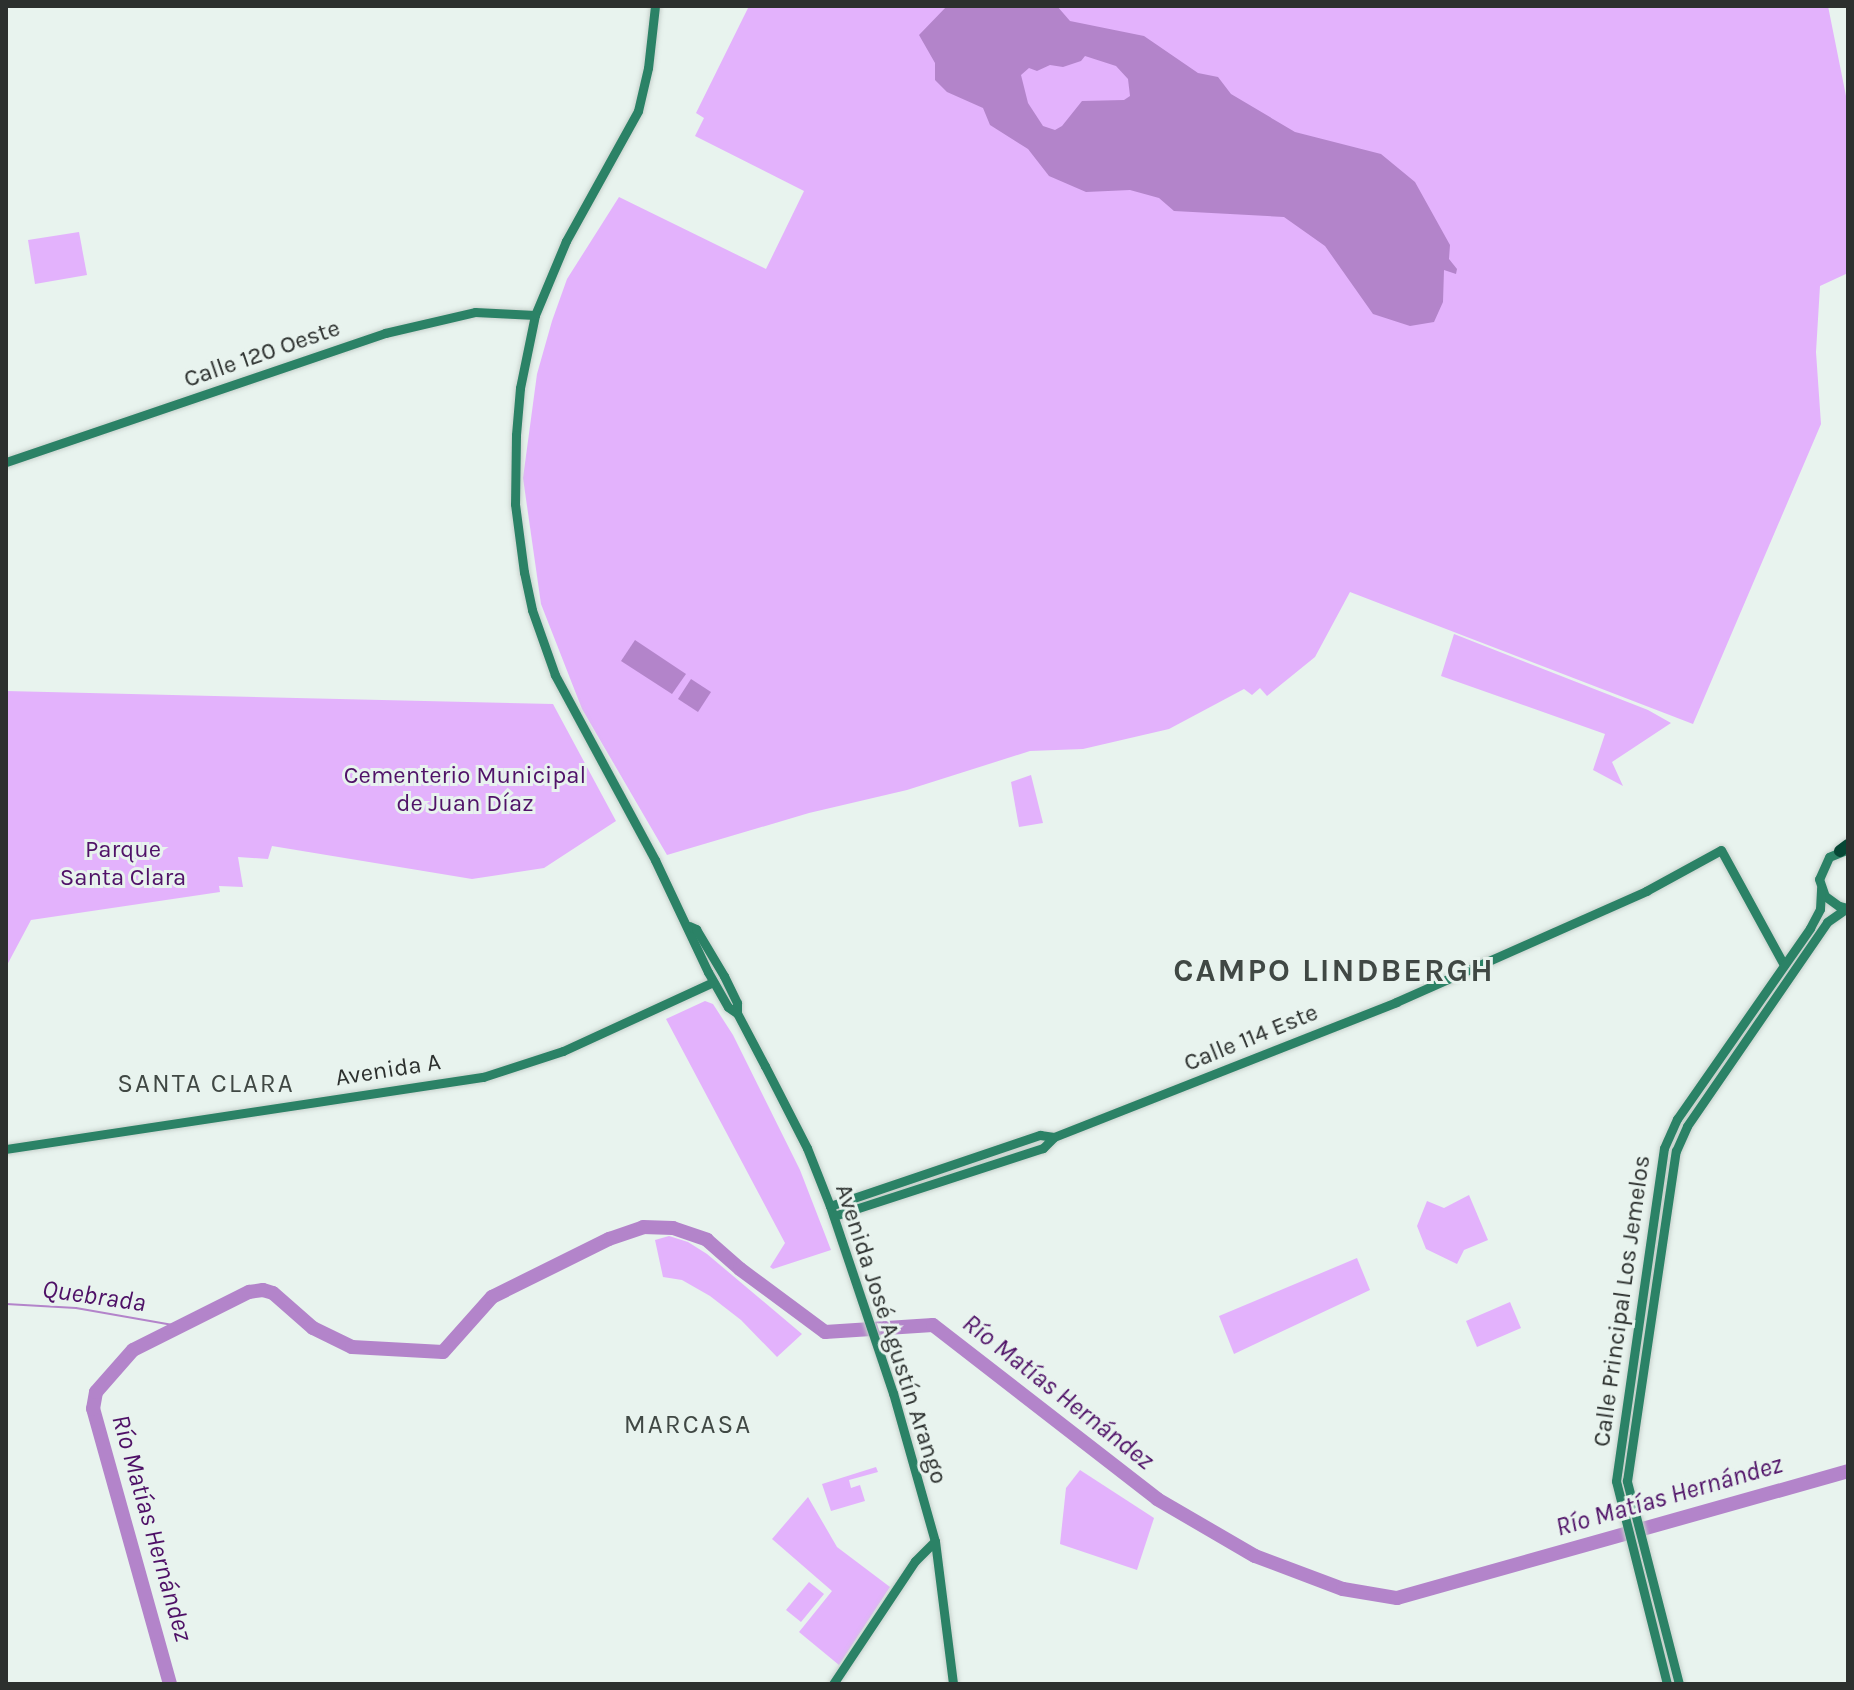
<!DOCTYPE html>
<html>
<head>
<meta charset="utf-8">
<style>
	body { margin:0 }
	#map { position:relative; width:1854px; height:1690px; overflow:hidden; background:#e8f3ee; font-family:Karla,sans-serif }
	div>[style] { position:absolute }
	.green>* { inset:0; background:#e3b2fc }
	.water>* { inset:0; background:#b384ca }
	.stream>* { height:2px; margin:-1px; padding:0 1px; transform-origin:1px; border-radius:1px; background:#b384ca }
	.river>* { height:14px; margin:-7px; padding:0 7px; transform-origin:7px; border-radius:7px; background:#b384ca }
	.roads { filter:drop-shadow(0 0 2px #c6d0cb) drop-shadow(0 0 2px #c6d0cb) }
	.secondary>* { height:9px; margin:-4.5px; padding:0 4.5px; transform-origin:4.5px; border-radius:4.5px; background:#2b8266 }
	.highway>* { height:12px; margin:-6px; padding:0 6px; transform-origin:6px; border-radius:6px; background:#064735 }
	span { translate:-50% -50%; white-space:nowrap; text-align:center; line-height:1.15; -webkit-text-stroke:6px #e8f3ee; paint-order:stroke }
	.street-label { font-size:24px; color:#2c302e }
	.park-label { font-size:24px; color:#501268 }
	.neighbourhood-label { font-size:26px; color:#404844; letter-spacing:2px }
	.water-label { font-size:26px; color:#4e1066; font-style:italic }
	.district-label { font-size:32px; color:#404844; font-weight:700; letter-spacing:2px }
	.frame { position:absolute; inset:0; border:8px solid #2c302e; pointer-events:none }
</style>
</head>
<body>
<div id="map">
	<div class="green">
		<div style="clip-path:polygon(749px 6px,1828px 6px,1848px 106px,1848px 273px,1820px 286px,1816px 352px,1821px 424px,1693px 724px,1350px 592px,1315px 657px,1267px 696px,1260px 688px,1252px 695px,1244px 689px,1169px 729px,1083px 749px,1030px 751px,907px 790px,809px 813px,667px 855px,582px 709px,541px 604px,523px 478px,537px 374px,552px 321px,567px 279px,619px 197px,766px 269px,804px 191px,695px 136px,704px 118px,696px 113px)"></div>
		<div style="clip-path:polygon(79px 232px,87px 275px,35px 284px,28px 240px)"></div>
		<div style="clip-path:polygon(1454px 634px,1648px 710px,1671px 723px,1612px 762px,1623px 786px,1593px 770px,1605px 734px,1441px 676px)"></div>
		<div style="clip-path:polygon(6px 691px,553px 704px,616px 821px,544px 868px,472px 879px,272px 846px,268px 859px,238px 857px,243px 887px,219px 886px,220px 892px,31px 920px,6px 967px)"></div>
		<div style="clip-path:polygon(1031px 775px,1043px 823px,1019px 827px,1011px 782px)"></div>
		<div style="clip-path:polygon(705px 1001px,713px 1004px,733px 1035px,800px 1170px,831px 1250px,773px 1269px,770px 1267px,785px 1243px,666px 1019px)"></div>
		<div style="clip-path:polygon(1469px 1195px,1488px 1240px,1464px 1250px,1457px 1264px,1426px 1249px,1417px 1226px,1427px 1201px,1444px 1208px)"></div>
		<div style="clip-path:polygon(669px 1236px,688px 1242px,707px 1254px,802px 1334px,777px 1357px,741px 1320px,710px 1296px,682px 1280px,663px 1277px,655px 1240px)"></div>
		<div style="clip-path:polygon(1357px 1258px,1370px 1290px,1234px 1354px,1219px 1316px)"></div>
		<div style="clip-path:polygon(1510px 1302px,1521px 1328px,1477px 1347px,1466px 1321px)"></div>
		<div style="clip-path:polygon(876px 1467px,878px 1472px,849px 1480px,851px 1488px,860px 1485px,865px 1501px,831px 1511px,822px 1484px)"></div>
		<div style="clip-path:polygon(1080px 1470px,1154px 1518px,1137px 1570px,1060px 1544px,1066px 1488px)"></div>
		<div style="clip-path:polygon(808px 1497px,837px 1547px,890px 1587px,839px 1665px,799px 1632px,832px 1591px,772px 1539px)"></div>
		<div style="clip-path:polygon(809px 1582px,824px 1594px,801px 1622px,786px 1610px)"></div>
	</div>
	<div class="water">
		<div style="clip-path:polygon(evenodd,947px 6px,1057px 6px,1070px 21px,1144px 36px,1198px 73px,1218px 77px,1231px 94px,1295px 132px,1381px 154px,1415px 182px,1450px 245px,1449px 259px,1457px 269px,1456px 274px,1444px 270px,1443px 302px,1434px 322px,1410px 326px,1373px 314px,1325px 246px,1284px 217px,1174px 211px,1159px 198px,1130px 190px,1086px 192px,1049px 176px,1028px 149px,990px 125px,983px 108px,947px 92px,935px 80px,935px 63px,919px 35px,947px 6px,1085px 56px,1116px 66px,1128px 79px,1130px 96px,1124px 100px,1082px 101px,1062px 126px,1055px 130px,1043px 126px,1028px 103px,1021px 75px,1029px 68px,1037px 71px,1050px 65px,1063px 67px,1081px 61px,1085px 56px)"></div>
		<div style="clip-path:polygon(635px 640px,686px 674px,672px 694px,621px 661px)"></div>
		<div style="clip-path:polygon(691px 679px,711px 692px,698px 712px,678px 699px)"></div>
	</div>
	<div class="stream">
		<div style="left:6px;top:1304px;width:70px;rotate:3.3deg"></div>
		<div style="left:76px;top:1308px;width:104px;rotate:10deg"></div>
	</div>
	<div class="river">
		<div style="left:170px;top:1684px;width:286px;rotate:-105.6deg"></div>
		<div style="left:93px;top:1409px;width:17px;rotate:-80deg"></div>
		<div style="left:96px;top:1392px;width:56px;rotate:-48.6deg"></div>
		<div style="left:133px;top:1350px;width:130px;rotate:-26.6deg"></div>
		<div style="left:249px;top:1292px;width:14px;rotate:-8deg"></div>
		<div style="left:263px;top:1290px;width:10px;rotate:17deg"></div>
		<div style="left:273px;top:1293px;width:53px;rotate:41.2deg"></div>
		<div style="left:313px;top:1328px;width:43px;rotate:26deg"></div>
		<div style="left:352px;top:1347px;width:91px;rotate:3.1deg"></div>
		<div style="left:443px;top:1352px;width:74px;rotate:-48.3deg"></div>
		<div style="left:492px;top:1297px;width:131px;rotate:-26.4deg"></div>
		<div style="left:609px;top:1239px;width:36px;rotate:-19deg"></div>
		<div style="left:643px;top:1227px;width:30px;rotate:2deg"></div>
		<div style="left:673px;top:1228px;width:36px;rotate:19deg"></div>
		<div style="left:707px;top:1240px;width:44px;rotate:41.3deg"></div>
		<div style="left:740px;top:1269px;width:106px;rotate:36.5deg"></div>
		<div style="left:825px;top:1332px;width:108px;rotate:-3.7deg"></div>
		<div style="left:933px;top:1325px;width:284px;rotate:37.8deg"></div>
		<div style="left:1157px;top:1499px;width:113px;rotate:30.2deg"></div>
		<div style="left:1255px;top:1556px;width:94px;rotate:20.6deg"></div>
		<div style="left:1343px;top:1589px;width:55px;rotate:9.5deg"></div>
		<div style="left:1397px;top:1598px;width:469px;rotate:-15.7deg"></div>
	</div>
	<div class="roads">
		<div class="secondary">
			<div style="left:655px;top:6px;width:62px;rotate:96.4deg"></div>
			<div style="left:648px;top:68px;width:44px;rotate:103.1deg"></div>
			<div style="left:638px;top:111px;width:149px;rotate:119deg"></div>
			<div style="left:566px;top:241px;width:80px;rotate:112.7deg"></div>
			<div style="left:535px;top:315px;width:75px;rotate:101.6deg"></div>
			<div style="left:520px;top:388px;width:47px;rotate:94.9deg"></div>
			<div style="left:516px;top:435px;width:69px;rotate:90.8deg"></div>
			<div style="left:515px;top:504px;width:69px;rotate:82.5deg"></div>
			<div style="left:524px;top:572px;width:39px;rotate:78deg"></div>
			<div style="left:532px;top:610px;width:69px;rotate:70.5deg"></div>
			<div style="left:555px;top:675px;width:210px;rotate:61.6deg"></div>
			<div style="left:655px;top:860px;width:124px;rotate:64.7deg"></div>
			<div style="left:708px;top:972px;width:40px;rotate:60.3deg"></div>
			<div style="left:728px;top:1007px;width:11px;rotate:34deg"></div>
			<div style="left:737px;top:1013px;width:60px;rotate:62.2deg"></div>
			<div style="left:765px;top:1066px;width:92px;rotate:62.9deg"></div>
			<div style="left:807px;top:1148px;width:62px;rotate:68.4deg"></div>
			<div style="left:830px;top:1206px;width:197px;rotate:71.4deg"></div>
			<div style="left:893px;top:1393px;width:154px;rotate:74.2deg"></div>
			<div style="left:935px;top:1541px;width:144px;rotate:82.8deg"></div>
			<div style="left:6px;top:462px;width:400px;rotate:-18.8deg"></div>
			<div style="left:385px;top:333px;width:92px;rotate:-13.1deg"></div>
			<div style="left:475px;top:312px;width:60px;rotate:2.9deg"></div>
			<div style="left:1846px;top:850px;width:18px;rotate:158deg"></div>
			<div style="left:1829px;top:857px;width:24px;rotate:114deg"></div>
			<div style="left:1819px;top:879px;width:18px;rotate:71deg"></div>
			<div style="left:1825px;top:896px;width:17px;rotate:36deg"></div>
			<div style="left:1839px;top:906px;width:9px;rotate:13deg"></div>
			<div style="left:689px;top:926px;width:8px;rotate:23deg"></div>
			<div style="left:696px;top:929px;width:55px;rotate:59.2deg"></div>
			<div style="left:724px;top:976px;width:30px;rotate:64deg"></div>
			<div style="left:737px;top:1003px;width:10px;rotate:90deg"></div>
			<div style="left:1054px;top:1137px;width:368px;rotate:-21.5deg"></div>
			<div style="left:1396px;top:1002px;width:274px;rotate:-23.9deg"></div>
			<div style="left:1646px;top:891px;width:85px;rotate:-28.7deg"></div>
			<div style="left:1721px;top:850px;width:131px;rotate:61.3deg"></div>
			<div style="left:6px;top:1149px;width:482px;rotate:-8.6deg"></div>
			<div style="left:483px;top:1077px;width:84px;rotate:-18deg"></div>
			<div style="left:563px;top:1051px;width:165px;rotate:-24.7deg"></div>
			<div style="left:830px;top:1206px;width:222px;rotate:-18.7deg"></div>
			<div style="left:1040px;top:1135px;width:14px;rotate:8deg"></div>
			<div style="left:1054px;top:1137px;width:16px;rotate:135deg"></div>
			<div style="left:1043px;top:1148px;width:220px;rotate:162deg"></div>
			<div style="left:833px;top:1684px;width:148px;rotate:-56.3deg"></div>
			<div style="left:915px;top:1561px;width:28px;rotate:-45deg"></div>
			<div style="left:1667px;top:1684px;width:209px;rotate:-104.1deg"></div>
			<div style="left:1616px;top:1481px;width:336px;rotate:-81.8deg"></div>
			<div style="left:1664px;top:1148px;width:32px;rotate:-66deg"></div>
			<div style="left:1677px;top:1119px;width:233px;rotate:-55.1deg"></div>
			<div style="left:1810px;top:928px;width:21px;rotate:-62deg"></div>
			<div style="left:1820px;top:909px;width:21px;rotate:-87deg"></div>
			<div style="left:1679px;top:1684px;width:210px;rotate:-104.4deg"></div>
			<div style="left:1627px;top:1481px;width:334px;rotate:-81.6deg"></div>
			<div style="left:1676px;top:1151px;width:27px;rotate:-66deg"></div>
			<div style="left:1687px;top:1126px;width:247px;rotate:-55.5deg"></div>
			<div style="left:1827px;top:922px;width:24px;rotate:-35deg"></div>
		</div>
		<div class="highway">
			<div style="left:1840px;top:851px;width:10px;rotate:-37deg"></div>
		</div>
	</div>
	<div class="street-label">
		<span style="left:262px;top:354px;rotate:-19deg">Calle 120 Oeste</span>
		<span style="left:1251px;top:1038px;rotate:-22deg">Calle 114 Este</span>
		<span style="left:388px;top:1070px;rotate:-9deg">Avenida A</span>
		<span style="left:1622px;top:1301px;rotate:-82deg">Calle Principal Los Jemelos</span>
		<span style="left:891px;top:1334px;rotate:72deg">Avenida José Agustín Arango</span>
	</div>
	<div class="park-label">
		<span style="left:465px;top:790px">Cementerio Municipal<br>de Juan Díaz</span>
		<span style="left:123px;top:864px">Parque<br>Santa Clara</span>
	</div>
	<div class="neighbourhood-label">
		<span style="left:206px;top:1084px">SANTA CLARA</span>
		<span style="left:688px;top:1425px">MARCASA</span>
	</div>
	<div class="water-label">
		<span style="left:94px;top:1296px;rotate:8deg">Quebrada</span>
		<span style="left:1058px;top:1392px;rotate:38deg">Río Matías Hernández</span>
		<span style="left:1669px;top:1496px;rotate:-16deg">Río Matías Hernández</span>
		<span style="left:152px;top:1528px;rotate:74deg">Río Matías Hernández</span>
	</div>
	<div class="district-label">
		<span style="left:1334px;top:971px">CAMPO LINDBERGH</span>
	</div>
	<div class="frame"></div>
</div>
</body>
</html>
